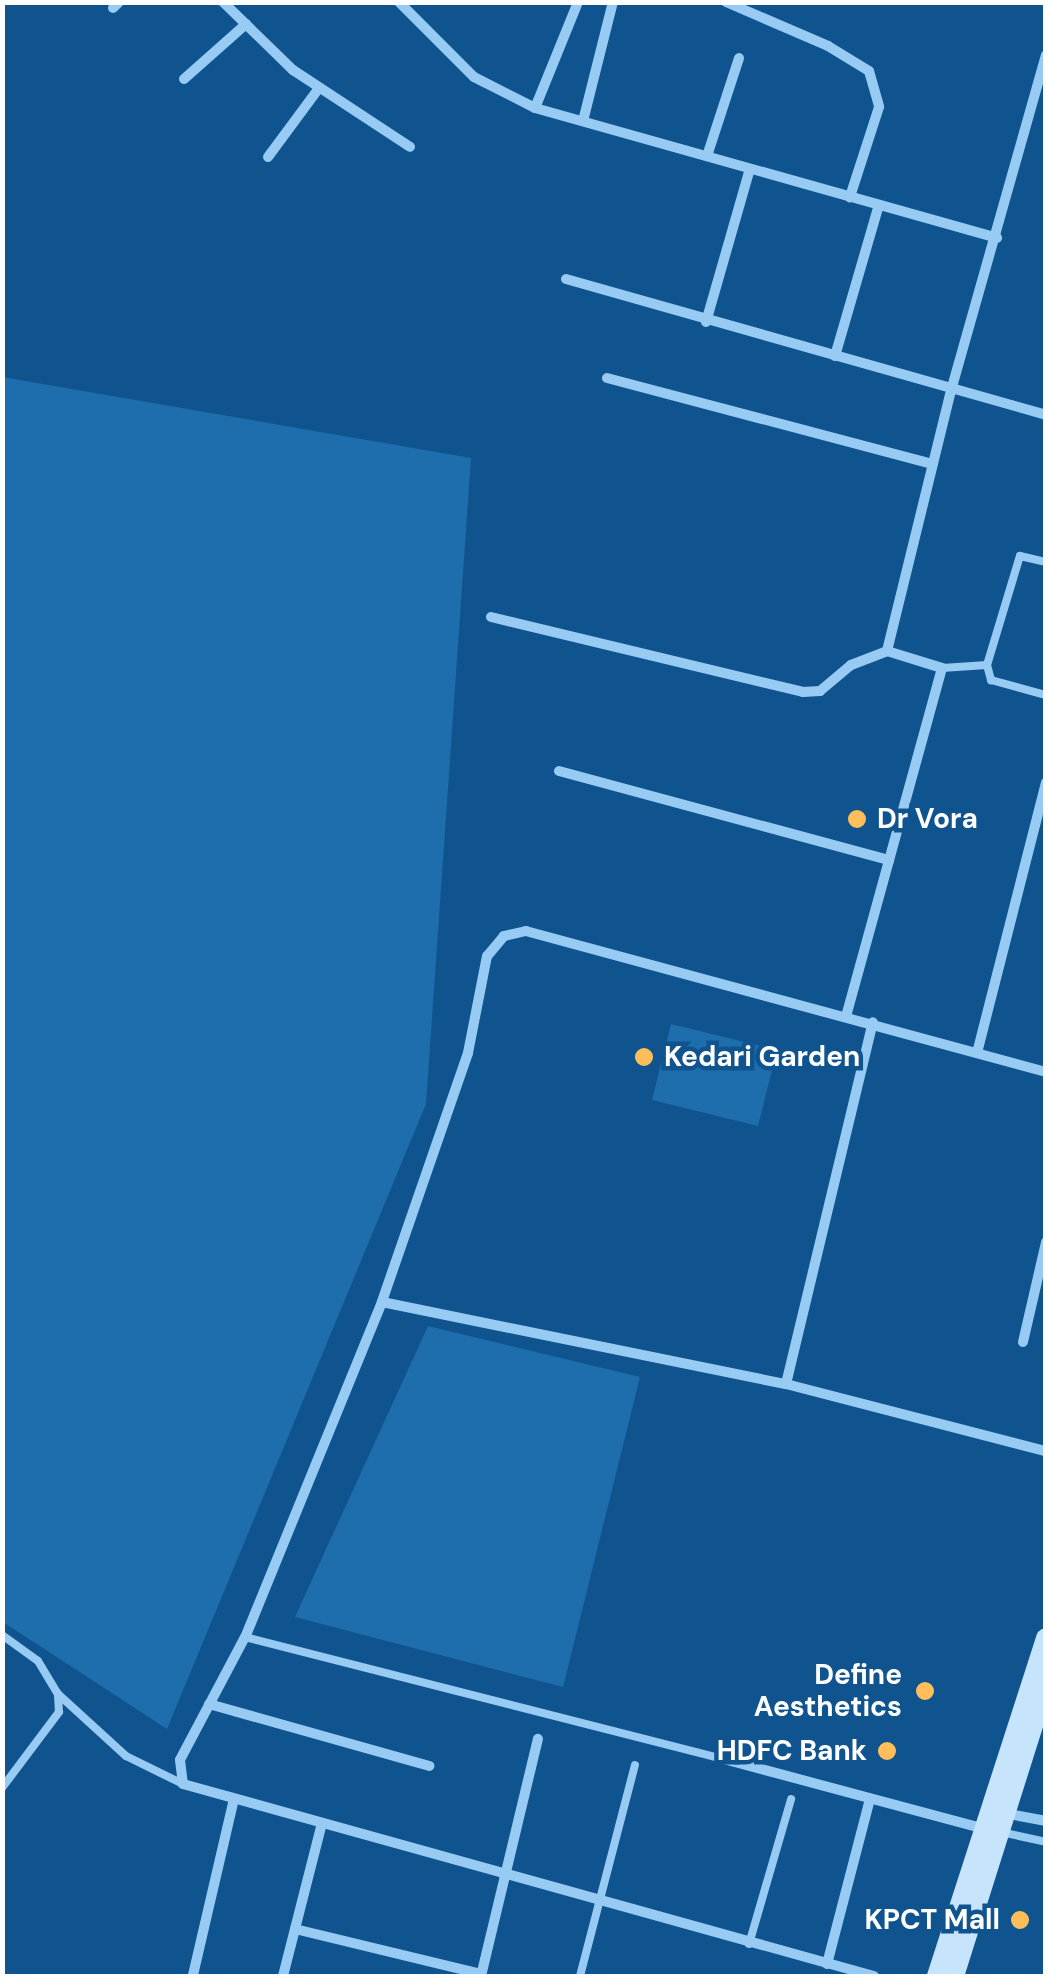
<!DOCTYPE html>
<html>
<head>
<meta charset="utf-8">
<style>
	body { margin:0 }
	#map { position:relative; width:1048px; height:1979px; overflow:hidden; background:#10548f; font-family:"DM Sans",sans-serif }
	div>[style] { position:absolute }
	.green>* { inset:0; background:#1e6dac }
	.service>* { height:8px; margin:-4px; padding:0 4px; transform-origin:4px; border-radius:4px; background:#98cbf3 }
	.minor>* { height:10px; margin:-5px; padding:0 5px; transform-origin:5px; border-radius:5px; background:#98cbf3 }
	.secondary>* { height:20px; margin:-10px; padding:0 10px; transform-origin:10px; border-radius:10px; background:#c7e4fd }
	.dots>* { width:28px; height:28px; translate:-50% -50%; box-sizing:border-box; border:5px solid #10548f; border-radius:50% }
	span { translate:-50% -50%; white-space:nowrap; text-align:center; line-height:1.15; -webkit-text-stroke:9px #10548f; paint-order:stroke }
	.poi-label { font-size:28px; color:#fff; font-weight:700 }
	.left { translate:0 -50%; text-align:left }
	.right { translate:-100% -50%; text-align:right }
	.frame { position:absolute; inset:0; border:5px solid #fff; pointer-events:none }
</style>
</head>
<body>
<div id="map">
	<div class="green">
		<div style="clip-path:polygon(2px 377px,471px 458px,426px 1104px,167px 1729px,3px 1622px)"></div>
		<div style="clip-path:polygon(671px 1024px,777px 1050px,758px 1126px,652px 1100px)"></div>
		<div style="clip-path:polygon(428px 1326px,640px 1377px,563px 1687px,295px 1617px)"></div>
	</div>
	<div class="service">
		<div style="left:987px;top:665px;width:114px;rotate:-73.2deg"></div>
		<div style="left:1020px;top:556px;width:27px;rotate:13deg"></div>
		<div style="left:942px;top:668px;width:45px;rotate:-3.8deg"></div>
		<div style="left:987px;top:665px;width:16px;rotate:75deg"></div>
		<div style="left:991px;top:680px;width:57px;rotate:15.3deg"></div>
		<div style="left:2px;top:1635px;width:44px;rotate:35.8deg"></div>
		<div style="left:38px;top:1661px;width:39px;rotate:59deg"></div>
		<div style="left:58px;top:1694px;width:18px;rotate:87deg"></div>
		<div style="left:59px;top:1712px;width:95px;rotate:126.9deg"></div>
		<div style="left:245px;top:1637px;width:490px;rotate:14.3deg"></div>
		<div style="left:58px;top:1694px;width:92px;rotate:42.4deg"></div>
		<div style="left:126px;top:1756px;width:64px;rotate:26.2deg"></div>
		<div style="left:1001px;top:1832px;width:46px;rotate:12.5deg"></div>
		<div style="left:749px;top:1944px;width:151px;rotate:-73.8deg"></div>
		<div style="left:580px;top:1976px;width:218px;rotate:-75.4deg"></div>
	</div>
	<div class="minor">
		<div style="left:223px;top:2px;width:98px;rotate:44.2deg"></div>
		<div style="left:293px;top:70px;width:140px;rotate:33.3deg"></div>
		<div style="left:399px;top:2px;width:106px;rotate:45deg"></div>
		<div style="left:474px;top:77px;width:68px;rotate:26.9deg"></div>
		<div style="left:535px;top:108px;width:480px;rotate:15.7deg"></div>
		<div style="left:726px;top:2px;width:111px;rotate:23.3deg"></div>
		<div style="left:828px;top:46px;width:48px;rotate:31.4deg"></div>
		<div style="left:869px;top:71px;width:37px;rotate:74deg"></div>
		<div style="left:879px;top:107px;width:95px;rotate:107.9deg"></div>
		<div style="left:113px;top:8px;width:8px;rotate:-45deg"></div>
		<div style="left:184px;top:79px;width:83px;rotate:-41.6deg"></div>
		<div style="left:535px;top:108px;width:114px;rotate:-67.9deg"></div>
		<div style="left:583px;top:121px;width:123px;rotate:-75.9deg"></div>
		<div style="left:707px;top:156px;width:103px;rotate:-71.9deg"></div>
		<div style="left:268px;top:157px;width:86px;rotate:-53.5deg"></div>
		<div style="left:566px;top:279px;width:499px;rotate:15.8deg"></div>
		<div style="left:706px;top:322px;width:159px;rotate:-74deg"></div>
		<div style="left:835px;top:356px;width:157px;rotate:-73.8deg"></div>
		<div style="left:607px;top:378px;width:337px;rotate:14.8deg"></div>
		<div style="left:491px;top:617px;width:321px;rotate:13.5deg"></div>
		<div style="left:803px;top:692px;width:17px;rotate:-3deg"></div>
		<div style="left:820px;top:691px;width:40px;rotate:-40deg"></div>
		<div style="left:851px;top:665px;width:39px;rotate:-21deg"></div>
		<div style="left:887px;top:651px;width:58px;rotate:17.2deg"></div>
		<div style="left:942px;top:668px;width:361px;rotate:105.4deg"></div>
		<div style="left:887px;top:651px;width:272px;rotate:-76.2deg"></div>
		<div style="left:952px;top:387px;width:345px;rotate:-74.2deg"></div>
		<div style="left:559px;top:771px;width:342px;rotate:15.1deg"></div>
		<div style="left:977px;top:1053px;width:279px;rotate:-75.7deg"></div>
		<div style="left:1046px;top:1072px;width:539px;rotate:-164.83deg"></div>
		<div style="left:526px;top:931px;width:23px;rotate:167deg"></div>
		<div style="left:504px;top:936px;width:26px;rotate:130deg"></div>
		<div style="left:487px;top:956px;width:99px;rotate:101.1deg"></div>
		<div style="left:468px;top:1053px;width:263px;rotate:109.1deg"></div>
		<div style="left:382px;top:1302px;width:412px;rotate:11.5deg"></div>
		<div style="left:786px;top:1384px;width:268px;rotate:14.5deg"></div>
		<div style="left:382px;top:1302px;width:362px;rotate:112.2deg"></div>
		<div style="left:245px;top:1637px;width:139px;rotate:117.9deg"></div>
		<div style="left:180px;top:1760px;width:24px;rotate:83deg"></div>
		<div style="left:183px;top:1784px;width:717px;rotate:15.53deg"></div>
		<div style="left:1023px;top:1342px;width:103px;rotate:-77deg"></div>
		<div style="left:786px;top:1384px;width:372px;rotate:-76.5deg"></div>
		<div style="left:209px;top:1704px;width:229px;rotate:15.7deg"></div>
		<div style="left:720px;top:1758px;width:270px;rotate:15deg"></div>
		<div style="left:1003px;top:1813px;width:44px;rotate:10.5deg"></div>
		<div style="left:295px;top:1929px;width:191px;rotate:13.6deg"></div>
		<div style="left:827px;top:1964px;width:171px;rotate:-75.4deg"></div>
		<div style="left:193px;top:1975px;width:177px;rotate:-76.9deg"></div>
		<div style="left:283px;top:1976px;width:154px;rotate:-75.7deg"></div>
		<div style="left:481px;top:1976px;width:244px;rotate:-76.5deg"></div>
	</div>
	<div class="secondary">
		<div style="left:937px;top:1976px;width:355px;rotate:-72.1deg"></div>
		<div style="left:954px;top:1976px;width:306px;rotate:-72.5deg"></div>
	</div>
	<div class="dots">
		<div style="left:857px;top:819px;background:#ffbe5a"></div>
		<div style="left:644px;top:1057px;background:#ffbe5a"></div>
		<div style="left:925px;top:1691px;background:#ffbe5a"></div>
		<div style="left:887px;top:1751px;background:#ffbe5a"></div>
		<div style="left:1020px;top:1920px;background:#ffbe5a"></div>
	</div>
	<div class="poi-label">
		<span class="left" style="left:877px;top:819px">Dr Vora</span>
		<span class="left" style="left:664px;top:1057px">Kedari Garden</span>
		<span class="right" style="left:902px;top:1691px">Define<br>Aesthetics</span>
		<span class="right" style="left:867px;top:1751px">HDFC Bank</span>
		<span class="right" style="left:1000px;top:1920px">KPCT Mall</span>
	</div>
	<div class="frame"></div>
</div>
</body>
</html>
